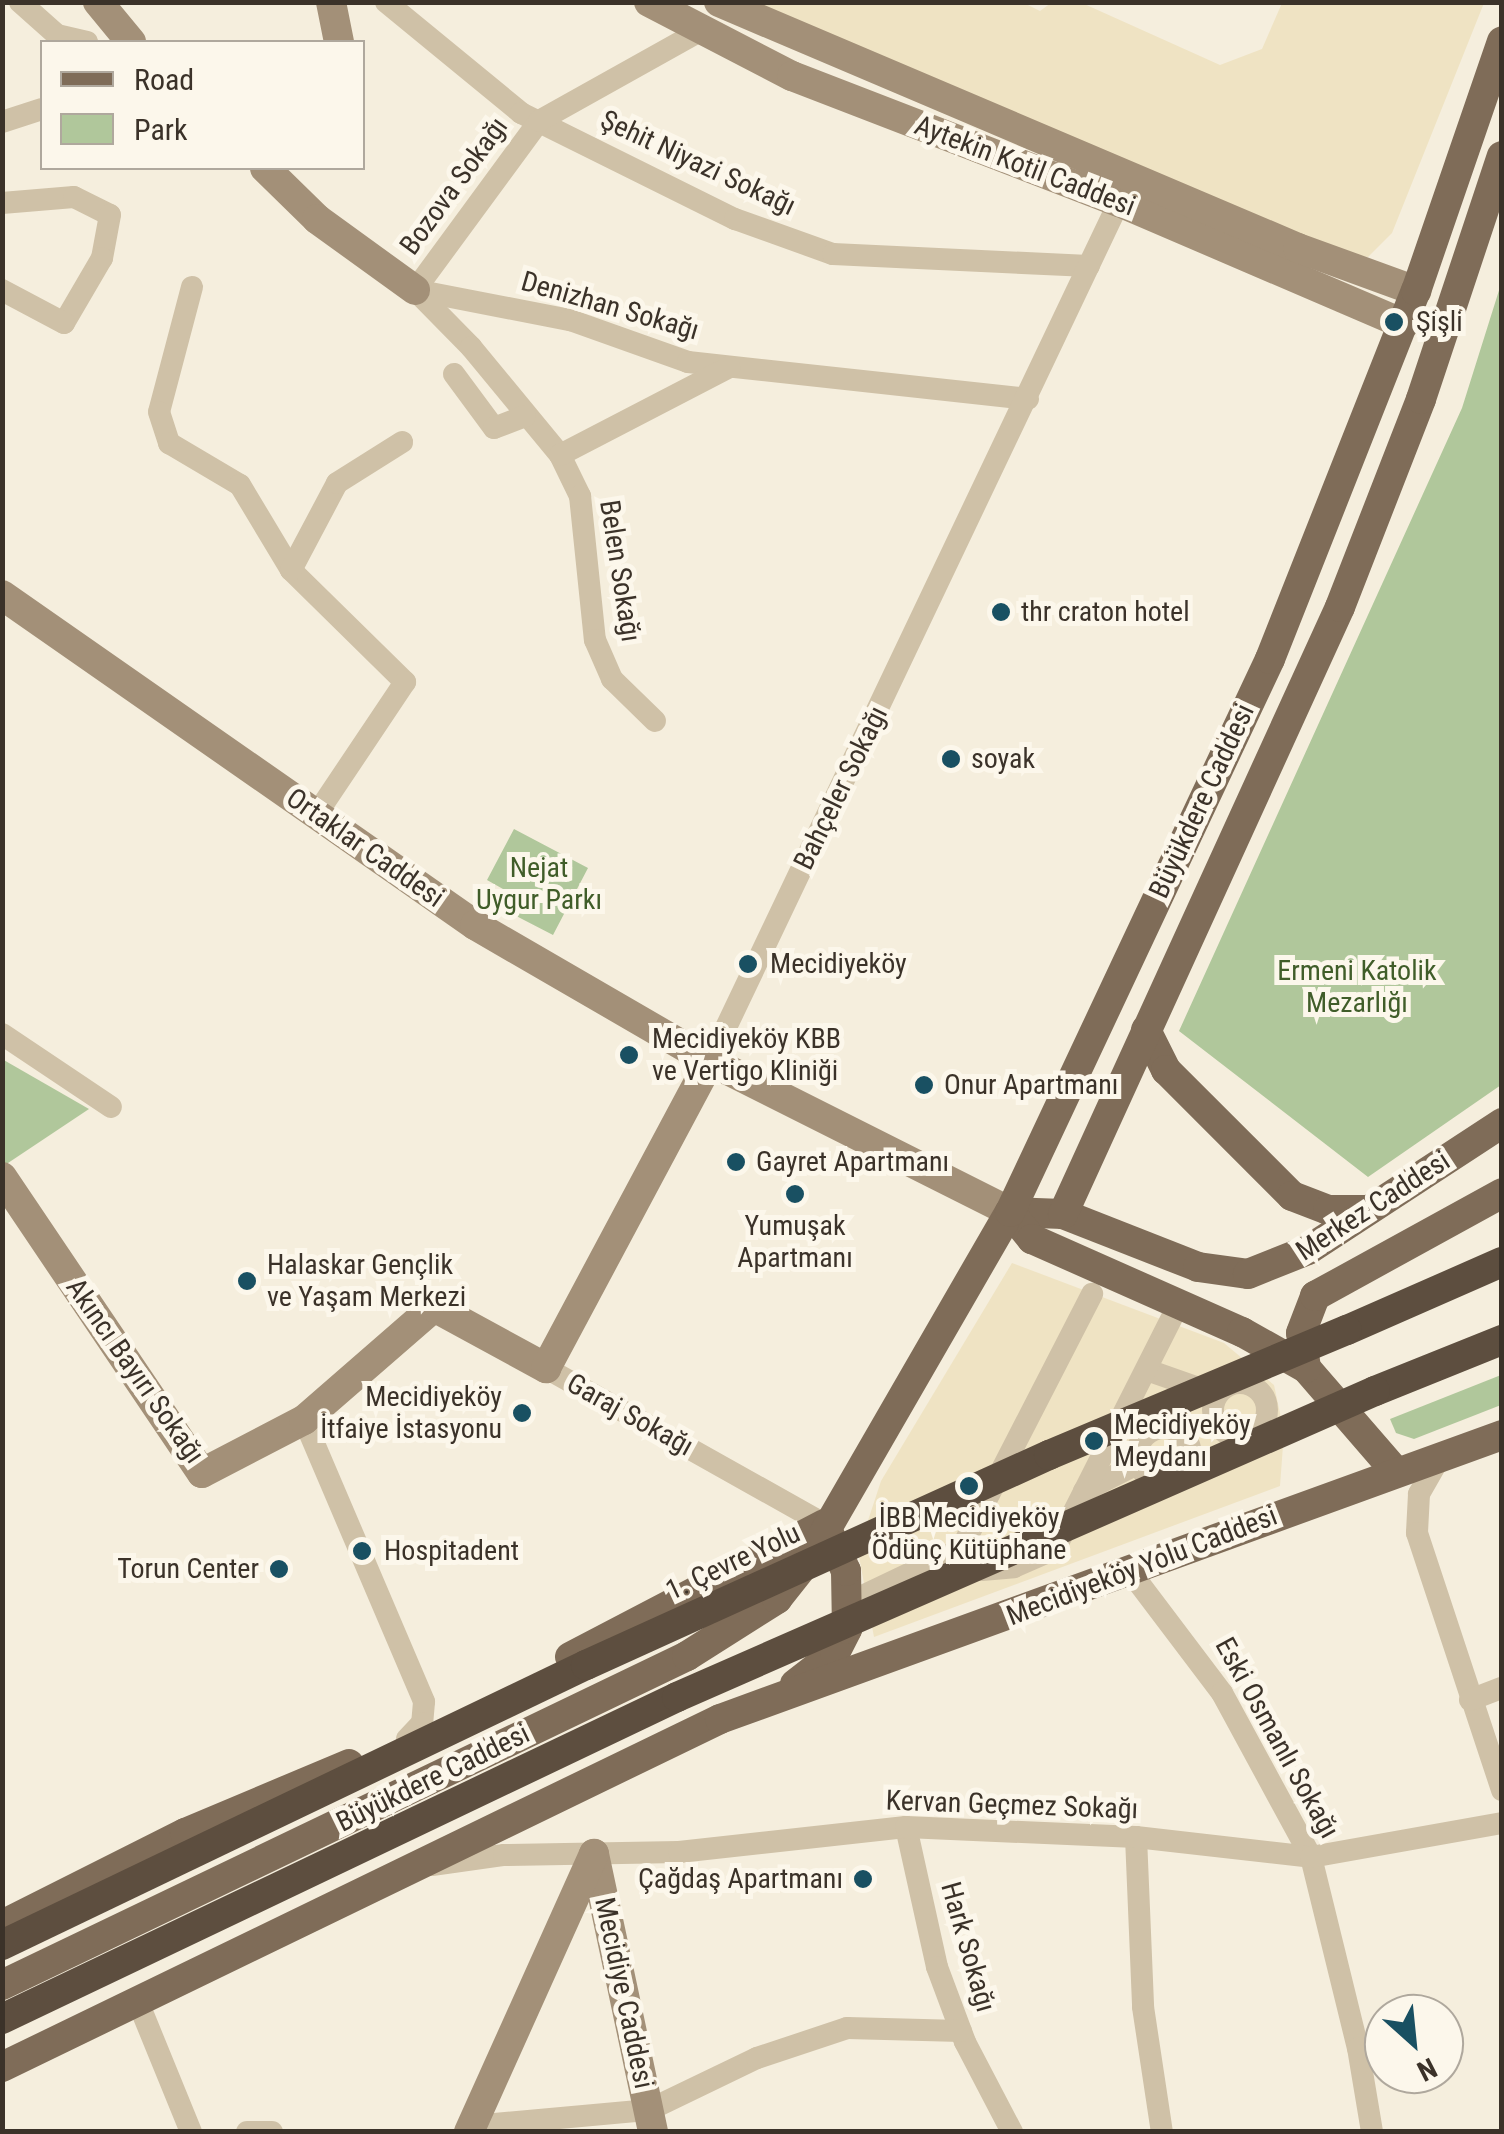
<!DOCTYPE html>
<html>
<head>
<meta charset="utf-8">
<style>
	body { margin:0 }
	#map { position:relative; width:1504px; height:2134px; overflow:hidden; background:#f5eedd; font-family:"Roboto Condensed",sans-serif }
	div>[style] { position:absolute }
	.green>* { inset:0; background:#b0c79b }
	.plaza>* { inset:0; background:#efe3c3 }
	.street>* { height:22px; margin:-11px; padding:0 11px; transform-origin:11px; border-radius:11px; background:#cfc1a7 }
	.street>.ring { margin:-11px; padding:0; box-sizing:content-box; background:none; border:22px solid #cfc1a7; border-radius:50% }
	.secondary>* { height:30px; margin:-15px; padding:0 15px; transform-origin:15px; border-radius:15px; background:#a39078 }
	.primary>* { height:30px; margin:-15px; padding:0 15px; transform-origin:15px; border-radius:15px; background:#7f6c58 }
	.highway>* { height:30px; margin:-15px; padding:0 15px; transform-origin:15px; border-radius:15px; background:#5d4e3f }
	.highway-bridge>* { height:30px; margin:-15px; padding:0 15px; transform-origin:15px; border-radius:15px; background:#5d4e3f }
	.dots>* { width:28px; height:28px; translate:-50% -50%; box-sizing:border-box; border:5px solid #fcf7eb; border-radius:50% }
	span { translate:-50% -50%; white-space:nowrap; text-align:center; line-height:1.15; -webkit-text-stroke:10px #fcf7eb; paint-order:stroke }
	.street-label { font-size:28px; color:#3b3229 }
	.poi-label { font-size:28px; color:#3b3229 }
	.left { translate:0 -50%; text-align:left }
	.right { translate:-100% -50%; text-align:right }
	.park-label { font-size:28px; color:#405d29 }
	.frame { position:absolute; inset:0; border:5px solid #3b3229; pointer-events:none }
	.legend { position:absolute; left:40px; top:40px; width:325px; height:130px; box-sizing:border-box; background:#fcf7eb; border:2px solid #afa89d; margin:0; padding:12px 18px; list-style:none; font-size:30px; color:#3b3229 }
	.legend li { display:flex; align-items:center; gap:20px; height:50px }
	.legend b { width:50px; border:2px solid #afa89d }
	.north { position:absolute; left:1364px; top:1994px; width:100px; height:100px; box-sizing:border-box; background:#fcf7eb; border:2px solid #afa89d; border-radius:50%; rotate:153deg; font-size:28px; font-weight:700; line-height:40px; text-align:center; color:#3b3229 }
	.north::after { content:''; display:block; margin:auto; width:35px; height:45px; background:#195062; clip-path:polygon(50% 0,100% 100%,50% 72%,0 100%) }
</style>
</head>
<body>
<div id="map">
	<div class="green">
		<div style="clip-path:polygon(1501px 284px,1501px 1085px,1368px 1177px,1179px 1031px,1462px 408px)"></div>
		<div style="clip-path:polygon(514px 829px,588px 868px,553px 935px,495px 905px,503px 889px,487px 880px)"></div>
		<div style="clip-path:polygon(2px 1059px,89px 1109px,5px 1165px,2px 1161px)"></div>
		<div style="clip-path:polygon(1501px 1375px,1501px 1405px,1414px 1439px,1396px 1433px,1390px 1419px)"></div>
	</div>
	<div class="plaza">
		<div style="clip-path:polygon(1022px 2px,1040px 11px,1051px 3px,1082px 3px,1220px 65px,1262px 49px,1282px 3px,1484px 3px,1392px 233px,1368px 257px,1350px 256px,740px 3px)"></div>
		<div style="clip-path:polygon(1012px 1263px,1224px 1343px,1274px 1385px,1284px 1432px,1280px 1486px,874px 1637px,858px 1551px,881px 1481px)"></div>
	</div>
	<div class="street">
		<div style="left:20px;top:2px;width:50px;rotate:41.7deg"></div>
		<div style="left:57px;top:35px;width:31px;rotate:13deg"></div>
		<div style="left:386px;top:2px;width:175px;rotate:39.4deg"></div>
		<div style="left:521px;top:113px;width:239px;rotate:26.4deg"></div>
		<div style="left:735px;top:219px;width:104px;rotate:19.7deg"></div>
		<div style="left:833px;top:254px;width:256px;rotate:2.7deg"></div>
		<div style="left:2px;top:122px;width:42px;rotate:-18deg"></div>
		<div style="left:2px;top:203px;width:72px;rotate:-4.8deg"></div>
		<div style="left:74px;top:197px;width:40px;rotate:26.6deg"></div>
		<div style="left:110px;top:215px;width:44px;rotate:100.5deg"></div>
		<div style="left:102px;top:258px;width:75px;rotate:120.3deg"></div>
		<div style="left:64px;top:323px;width:70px;rotate:-152deg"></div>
		<div style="left:192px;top:287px;width:129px;rotate:104.8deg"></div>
		<div style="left:159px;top:412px;width:33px;rotate:72deg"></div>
		<div style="left:169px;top:443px;width:82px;rotate:30.6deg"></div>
		<div style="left:240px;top:485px;width:99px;rotate:59deg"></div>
		<div style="left:291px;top:570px;width:160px;rotate:44.5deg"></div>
		<div style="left:405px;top:682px;width:160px;rotate:123.8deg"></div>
		<div style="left:415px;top:290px;width:158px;rotate:11deg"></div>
		<div style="left:570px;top:320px;width:125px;rotate:19.6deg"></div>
		<div style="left:688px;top:362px;width:342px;rotate:6.2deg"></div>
		<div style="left:415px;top:290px;width:80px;rotate:45.5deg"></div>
		<div style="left:471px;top:347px;width:140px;rotate:50.5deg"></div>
		<div style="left:560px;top:455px;width:46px;rotate:64deg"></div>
		<div style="left:580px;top:496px;width:145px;rotate:84.1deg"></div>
		<div style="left:595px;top:640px;width:43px;rotate:66.4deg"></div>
		<div style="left:612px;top:679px;width:60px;rotate:44.3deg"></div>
		<div style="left:415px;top:290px;width:210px;rotate:-53.7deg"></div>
		<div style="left:539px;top:121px;width:184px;rotate:-29.2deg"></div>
		<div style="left:454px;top:374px;width:67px;rotate:53.5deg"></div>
		<div style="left:494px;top:428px;width:33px;rotate:-21deg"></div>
		<div style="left:560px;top:455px;width:191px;rotate:-27.4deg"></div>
		<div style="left:291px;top:570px;width:98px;rotate:-62.1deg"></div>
		<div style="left:337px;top:483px;width:77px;rotate:-32.2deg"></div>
		<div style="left:2px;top:1034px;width:131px;rotate:33.8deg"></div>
		<div style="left:710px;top:1061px;width:951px;rotate:-64.54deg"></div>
		<div style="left:546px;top:1368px;width:319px;rotate:29.3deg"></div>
		<div style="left:1147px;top:1370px;width:67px;rotate:19.2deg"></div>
		<div class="ring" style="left:1213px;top:1383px;width:32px;height:32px"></div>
		<div style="left:304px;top:1420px;width:306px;rotate:66.9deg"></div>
		<div style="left:424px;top:1702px;width:21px;rotate:95deg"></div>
		<div style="left:422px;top:1723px;width:22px;rotate:133deg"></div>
		<div class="ring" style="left:1137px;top:1428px;width:32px;height:32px"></div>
		<div style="left:1440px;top:1457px;width:43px;rotate:119.6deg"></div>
		<div style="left:1419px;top:1494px;width:39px;rotate:93deg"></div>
		<div style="left:1417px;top:1533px;width:271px;rotate:71.7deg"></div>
		<div style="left:1084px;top:1491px;width:62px;rotate:-27deg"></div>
		<div style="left:982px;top:1570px;width:32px;rotate:-5deg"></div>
		<div style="left:1014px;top:1567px;width:45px;rotate:-23.7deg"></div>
		<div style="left:1055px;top:1549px;width:275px;rotate:-63.2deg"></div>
		<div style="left:1129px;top:1570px;width:154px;rotate:52.9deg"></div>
		<div style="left:1222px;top:1693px;width:187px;rotate:61.5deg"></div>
		<div style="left:1311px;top:1857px;width:197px;rotate:76.2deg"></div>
		<div style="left:1358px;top:2048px;width:85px;rotate:80.5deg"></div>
		<div style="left:850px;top:1602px;width:123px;rotate:-25.5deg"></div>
		<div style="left:961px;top:1549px;width:287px;rotate:-62.8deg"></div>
		<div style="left:1470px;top:1700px;width:34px;rotate:-21deg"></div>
		<div style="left:906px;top:1827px;width:143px;rotate:77.5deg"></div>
		<div style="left:937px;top:1967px;width:80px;rotate:69.5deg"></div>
		<div style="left:965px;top:2042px;width:102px;rotate:62.4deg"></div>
		<div style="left:1136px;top:1837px;width:170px;rotate:87.6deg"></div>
		<div style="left:1143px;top:2007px;width:126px;rotate:81.4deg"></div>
		<div style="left:432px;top:1865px;width:73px;rotate:-7.9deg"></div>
		<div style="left:504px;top:1855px;width:175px;rotate:-1deg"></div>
		<div style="left:679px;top:1852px;width:228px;rotate:-6.3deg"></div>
		<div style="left:906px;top:1827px;width:230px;rotate:2.5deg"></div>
		<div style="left:1136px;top:1837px;width:176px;rotate:6.5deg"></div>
		<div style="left:1311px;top:1857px;width:194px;rotate:-10.1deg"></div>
		<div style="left:138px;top:2002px;width:140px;rotate:67.8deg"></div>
		<div style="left:472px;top:2126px;width:178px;rotate:-5.2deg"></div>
		<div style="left:649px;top:2110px;width:120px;rotate:-25.7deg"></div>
		<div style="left:757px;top:2058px;width:95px;rotate:-18.4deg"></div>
		<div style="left:847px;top:2028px;width:114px;rotate:1.5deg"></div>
		<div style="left:247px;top:2132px;width:25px"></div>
	</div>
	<div class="secondary">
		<div style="left:98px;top:2px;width:52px;rotate:50.5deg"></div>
		<div style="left:331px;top:2px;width:41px;rotate:78.7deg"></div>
		<div style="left:649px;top:2px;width:161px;rotate:27.4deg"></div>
		<div style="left:792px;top:76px;width:350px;rotate:21.1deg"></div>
		<div style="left:1119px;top:202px;width:310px;rotate:23.2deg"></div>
		<div style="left:719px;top:2px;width:629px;rotate:23.02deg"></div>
		<div style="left:1298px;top:248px;width:126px;rotate:20deg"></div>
		<div style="left:265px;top:168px;width:73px;rotate:44.4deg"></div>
		<div style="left:317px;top:219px;width:121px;rotate:35.9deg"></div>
		<div style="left:2px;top:595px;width:577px;rotate:34.9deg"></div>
		<div style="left:475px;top:925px;width:272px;rotate:30.1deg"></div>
		<div style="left:710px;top:1061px;width:336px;rotate:26.7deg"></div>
		<div style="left:2px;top:1177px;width:357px;rotate:56deg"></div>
		<div style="left:202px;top:1473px;width:115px;rotate:-27.5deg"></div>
		<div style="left:304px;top:1420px;width:172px;rotate:-41deg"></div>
		<div style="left:434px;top:1307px;width:128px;rotate:28.6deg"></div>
		<div style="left:546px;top:1368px;width:348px;rotate:-61.9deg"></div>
		<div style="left:594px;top:1854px;width:284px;rotate:78deg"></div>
		<div style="left:469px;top:2132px;width:305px;rotate:-65.8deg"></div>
	</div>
	<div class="primary">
		<div style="left:1146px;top:1030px;width:45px;rotate:63.4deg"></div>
		<div style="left:1166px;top:1070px;width:178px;rotate:45deg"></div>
		<div style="left:1292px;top:1196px;width:39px;rotate:21deg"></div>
		<div style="left:1328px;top:1210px;width:40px"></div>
		<div style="left:1010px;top:1212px;width:53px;rotate:2.2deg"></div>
		<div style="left:1063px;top:1214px;width:145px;rotate:21.4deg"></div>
		<div style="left:1198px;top:1267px;width:50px;rotate:8deg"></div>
		<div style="left:1248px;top:1274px;width:65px;rotate:-21.8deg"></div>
		<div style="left:1308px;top:1250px;width:232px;rotate:-33.2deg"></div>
		<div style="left:1010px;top:1212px;width:35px;rotate:51deg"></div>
		<div style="left:1032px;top:1239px;width:230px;rotate:23.9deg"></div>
		<div style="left:1242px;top:1332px;width:73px;rotate:29.4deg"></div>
		<div style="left:1306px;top:1368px;width:138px;rotate:49.1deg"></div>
		<div style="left:1063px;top:1214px;width:667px;rotate:-65.47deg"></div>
		<div style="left:1340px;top:607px;width:223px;rotate:-68.7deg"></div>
		<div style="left:1421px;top:399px;width:256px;rotate:-71.6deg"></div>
		<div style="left:1306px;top:1368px;width:35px;rotate:-98deg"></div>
		<div style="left:1301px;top:1333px;width:40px;rotate:-69deg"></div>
		<div style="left:1315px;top:1296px;width:213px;rotate:-28.8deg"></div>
		<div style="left:570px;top:1657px;width:287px;rotate:-27.6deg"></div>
		<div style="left:795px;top:1684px;width:51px;rotate:-37.8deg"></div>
		<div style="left:835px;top:1653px;width:27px;rotate:-63deg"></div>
		<div style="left:847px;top:1629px;width:58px;rotate:-91deg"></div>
		<div style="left:846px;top:1571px;width:48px;rotate:-114.4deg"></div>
		<div style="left:2px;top:1925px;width:205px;rotate:-26.7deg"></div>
		<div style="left:185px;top:1833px;width:178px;rotate:-22.8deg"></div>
		<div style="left:2px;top:1985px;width:760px;rotate:-25.65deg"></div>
		<div style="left:687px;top:1656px;width:107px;rotate:-32.3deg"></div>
		<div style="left:777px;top:1599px;width:55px;rotate:-51.7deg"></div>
		<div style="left:811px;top:1556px;width:397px;rotate:-60deg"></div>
		<div style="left:1010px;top:1212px;width:611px;rotate:-64.82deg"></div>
		<div style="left:1270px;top:659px;width:396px;rotate:-68.4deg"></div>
		<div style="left:1416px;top:291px;width:264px;rotate:-71deg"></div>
		<div style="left:2px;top:2067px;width:798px;rotate:-25.86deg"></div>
		<div style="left:720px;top:1719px;width:832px;rotate:-19.96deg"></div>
	</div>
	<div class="highway">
		<div style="left:1347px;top:1330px;width:169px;rotate:-23.7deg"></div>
		<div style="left:1375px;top:1391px;width:137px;rotate:-21.9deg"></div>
	</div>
	<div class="highway-bridge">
		<div style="left:2px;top:1945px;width:648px;rotate:-25.62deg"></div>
		<div style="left:586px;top:1665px;width:508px;rotate:-24.4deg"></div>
		<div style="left:1049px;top:1455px;width:323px;rotate:-22.8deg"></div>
		<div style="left:2px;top:2019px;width:748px;rotate:-25.5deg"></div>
		<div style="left:677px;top:1697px;width:762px;rotate:-23.67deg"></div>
	</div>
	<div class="dots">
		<div style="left:1394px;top:322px;background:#195062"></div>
		<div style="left:1001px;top:612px;background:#195062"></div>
		<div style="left:951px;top:759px;background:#195062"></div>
		<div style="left:748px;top:964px;background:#195062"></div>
		<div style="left:629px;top:1055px;background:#195062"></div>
		<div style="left:924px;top:1085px;background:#195062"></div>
		<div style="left:736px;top:1162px;background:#195062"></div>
		<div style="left:795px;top:1194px;background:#195062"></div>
		<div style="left:247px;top:1281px;background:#195062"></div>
		<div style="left:522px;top:1413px;background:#195062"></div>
		<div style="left:1094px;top:1441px;background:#195062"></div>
		<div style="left:969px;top:1486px;background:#195062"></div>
		<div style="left:362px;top:1551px;background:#195062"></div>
		<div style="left:279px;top:1569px;background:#195062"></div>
		<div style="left:863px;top:1879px;background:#195062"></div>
	</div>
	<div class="street-label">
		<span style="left:698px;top:163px;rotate:25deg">Şehit Niyazi Sokağı</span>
		<span style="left:1025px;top:166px;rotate:21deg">Aytekin Kotil Caddesi</span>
		<span style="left:454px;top:186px;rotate:-54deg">Bozova Sokağı</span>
		<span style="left:610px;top:306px;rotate:16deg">Denizhan Sokağı</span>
		<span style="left:620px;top:571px;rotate:81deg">Belen Sokağı</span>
		<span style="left:841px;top:788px;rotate:-64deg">Bahçeler Sokağı</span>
		<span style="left:1202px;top:801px;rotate:-65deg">Büyükdere Caddesi</span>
		<span style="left:365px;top:848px;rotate:35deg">Ortaklar Caddesi</span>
		<span style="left:1373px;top:1206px;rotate:-33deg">Merkez Caddesi</span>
		<span style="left:135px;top:1371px;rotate:55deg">Akıncı Bayırı Sokağı</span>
		<span style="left:630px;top:1415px;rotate:29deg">Garaj Sokağı</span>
		<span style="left:733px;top:1562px;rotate:-25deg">1. Çevre Yolu</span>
		<span style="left:1142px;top:1566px;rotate:-21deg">Mecidiyeköy Yolu Caddesi</span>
		<span style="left:1277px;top:1738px;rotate:61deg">Eski Osmanlı Sokağı</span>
		<span style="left:433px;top:1778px;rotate:-26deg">Büyükdere Caddesi</span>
		<span style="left:1012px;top:1805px;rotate:2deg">Kervan Geçmez Sokağı</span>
		<span style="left:968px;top:1947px;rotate:74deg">Hark Sokağı</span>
		<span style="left:624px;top:1993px;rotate:78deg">Mecidiye Caddesi</span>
	</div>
	<div class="poi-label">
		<span class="left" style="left:1416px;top:322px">Şişli</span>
		<span class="left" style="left:1021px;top:612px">thr craton hotel</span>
		<span class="left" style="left:971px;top:759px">soyak</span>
		<span class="left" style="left:770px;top:964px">Mecidiyeköy</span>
		<span class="left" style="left:652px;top:1055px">Mecidiyeköy KBB<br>ve Vertigo Kliniği</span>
		<span class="left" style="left:944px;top:1085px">Onur Apartmanı</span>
		<span class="left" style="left:756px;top:1162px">Gayret Apartmanı</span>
		<span style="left:795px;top:1242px">Yumuşak<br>Apartmanı</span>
		<span class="left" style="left:267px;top:1281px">Halaskar Gençlik<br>ve Yaşam Merkezi</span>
		<span class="right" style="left:502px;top:1413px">Mecidiyeköy<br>İtfaiye İstasyonu</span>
		<span class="left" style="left:1114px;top:1441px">Mecidiyeköy<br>Meydanı</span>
		<span style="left:969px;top:1534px">İBB Mecidiyeköy<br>Ödünç Kütüphane</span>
		<span class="left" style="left:384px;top:1551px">Hospitadent</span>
		<span class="right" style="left:259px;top:1569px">Torun Center</span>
		<span class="right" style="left:843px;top:1879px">Çağdaş Apartmanı</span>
	</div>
	<div class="park-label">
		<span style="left:539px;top:884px">Nejat<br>Uygur Parkı</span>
		<span style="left:1357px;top:987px">Ermeni Katolik<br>Mezarlığı</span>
	</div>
	<div class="frame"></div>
	<ul class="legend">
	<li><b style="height:12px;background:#7f6c58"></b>Road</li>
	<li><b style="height:28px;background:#b0c79b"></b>Park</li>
	</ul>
	<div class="north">N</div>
</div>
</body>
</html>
